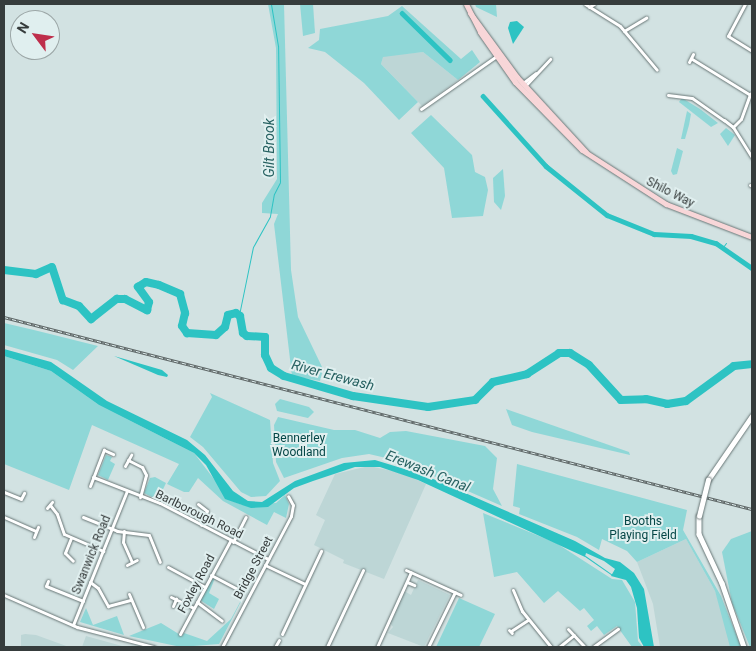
<!DOCTYPE html>
<html>
<head>
<meta charset="utf-8">
<style>
	body { margin:0 }
	#map { position:relative; width:756px; height:651px; overflow:hidden; background:#d2e2e2; font-family:Roboto,sans-serif }
	div>[style] { position:absolute }
	.built>* { inset:0; background:#bdd6d6 }
	.green>* { inset:0; background:#8fd7d7 }
	.water>* { inset:0; background:#2dc3c3 }
	.stream>* { height:1px; margin:-0.5px; padding:0 0.5px; transform-origin:0.5px; border-radius:0.5px; background:#2dc3c3 }
	.canal>* { height:4.5px; margin:-2.25px; padding:0 2.25px; transform-origin:2.25px; border-radius:2.25px; background:#2dc3c3 }
	.river>* { height:8px; margin:-4px; padding:0 4px; transform-origin:4px; border-radius:4px; background:#2dc3c3 }
	.roads { filter:drop-shadow(0 0 1px #697777) drop-shadow(0 0 1px #697777) }
	.street>* { height:3px; margin:-1.5px; padding:0 1.5px; transform-origin:1.5px; border-radius:1.5px; background:#fff }
	.secondary>* { height:4.5px; margin:-2.25px; padding:0 2.25px; transform-origin:2.25px; border-radius:2.25px; background:#fff }
	.primary>* { height:5px; margin:-2.5px; padding:0 2.5px; transform-origin:2.5px; border-radius:2.5px; background:#f8d6d8 }
	.rail>* { height:3px; margin-top:-1.5px; transform-origin:0; background:repeating-linear-gradient(90deg,#e0efef 0 4px,#5d6565 0 8px); box-sizing:border-box; border-block:1px solid #5d6565 }
	.bridges { filter:drop-shadow(0 0 1px #697777) drop-shadow(0 0 1px #697777) }
	.secondary-bridge>* { height:4.5px; margin:-2.25px; padding:0 2.25px; transform-origin:2.25px; border-radius:2.25px; background:#fff }
	span { translate:-50% -50%; white-space:nowrap; text-align:center; line-height:1.15; -webkit-text-stroke:4px #e0efef; paint-order:stroke }
	.street-label { font-size:12px; color:#363c3c }
	.park-label { font-size:12px; color:#044646 }
	.water-label { font-size:14px; color:#276161; font-style:italic }
	.frame { position:absolute; inset:0; border:5px solid #363c3c; pointer-events:none }
	.north { position:absolute; left:10px; top:10px; width:50px; height:50px; box-sizing:border-box; background:#e0efef; border:1px solid #9ca7a7; border-radius:50%; rotate:301deg; font-size:14px; font-weight:700; line-height:20px; text-align:center; color:#363c3c }
	.north::after { content:''; display:block; margin:auto; width:18px; height:22px; background:#be2e4b; clip-path:polygon(50% 0,100% 100%,50% 72%,0 100%) }
</style>
</head>
<body>
<div id="map">
	<div class="built">
		<div style="clip-path:polygon(423px 52px,458px 80px,422px 106px,381px 64px,383px 56px)"></div>
		<div style="clip-path:polygon(369px 466px,402px 473px,426px 484px,384px 579px,343px 563px,344px 560px,314px 545px,325px 520px,316px 515px,335px 474px)"></div>
		<div style="clip-path:polygon(686px 539px,715px 591px,734px 647px,660px 647px,653px 604px,637px 562px)"></div>
		<div style="clip-path:polygon(418px 580px,450px 595px,424px 647px,388px 633px,393px 627px,390px 623px,404px 591px,411px 595px)"></div>
		<div style="clip-path:polygon(25px 634px,36px 635px,69px 647px,21px 647px,21px 635px)"></div>
		<div style="clip-path:polygon(86px 636px,122px 646px,125px 647px,82px 647px)"></div>
	</div>
	<div class="green">
		<div style="clip-path:polygon(268px 4px,284px 4px,291px 270px,298px 317px,323px 369px,320px 381px,292px 376px,274px 224px,278px 214px,262px 213px,262px 203px,277px 179px,276px 48px)"></div>
		<div style="clip-path:polygon(300px 4px,313px 4px,315px 33px,303px 36px)"></div>
		<div style="clip-path:polygon(475px 4px,496px 4px,497px 17px,476px 7px)"></div>
		<div style="clip-path:polygon(402px 6px,461px 59px,472px 50px,480px 62px,458px 80px,423px 52px,383px 57px,381px 64px,418px 102px,399px 120px,364px 83px,325px 52px,308px 48px,319px 40px,320px 29px,388px 16px)"></div>
		<div style="clip-path:polygon(682px 98px,700px 109px,718px 123px,711px 127px,679px 102px)"></div>
		<div style="clip-path:polygon(687px 111px,691px 114px,689px 125px,685px 139px,681px 139px)"></div>
		<div style="clip-path:polygon(431px 115px,472px 155px,475px 172px,485px 177px,488px 190px,483px 216px,452px 218px,444px 168px,411px 133px)"></div>
		<div style="clip-path:polygon(726px 128px,735px 135px,728px 146px,720px 134px)"></div>
		<div style="clip-path:polygon(677px 148px,683px 151px,677px 174px,673px 175px,671px 171px)"></div>
		<div style="clip-path:polygon(503px 169px,505px 196px,501px 210px,494px 202px,493px 178px)"></div>
		<div style="clip-path:polygon(4px 323px,38px 331px,98px 346px,73px 370px,57px 360px,4px 345px)"></div>
		<div style="clip-path:polygon(4px 356px,51px 371px,99px 405px,194px 453px,230px 500px,242px 505px,276px 503px,285px 495px,289px 504px,286px 518px,274px 512px,267px 525px,223px 501px,198px 478px,189px 492px,184px 492px,167px 484px,179px 464px,92px 425px,69px 490px,4px 464px)"></div>
		<div style="clip-path:polygon(210px 393px,270px 420px,273px 463px,280px 481px,266px 496px,251px 497px,241px 492px,203px 447px,190px 437px,212px 397px)"></div>
		<div style="clip-path:polygon(280px 399px,309px 407px,314px 412px,308px 418px,277px 411px,275px 404px)"></div>
		<div style="clip-path:polygon(506px 409px,629px 452px,630px 455px,532px 432px,512px 425px)"></div>
		<div style="clip-path:polygon(278px 417px,334px 430px,355px 430px,380px 438px,390px 432px,406px 431px,485px 446px,497px 458px,493px 489px,502px 506px,399px 461px,369px 454px,342px 458px,284px 478px,276px 462px,274px 425px)"></div>
		<div style="clip-path:polygon(106px 455px,112px 457px,110px 461px,115px 464px,108px 480px,98px 475px)"></div>
		<div style="clip-path:polygon(517px 464px,687px 510px,683px 530px,721px 596px,741px 647px,730px 647px,715px 591px,686px 539px,637px 562px,627px 551px,602px 539px,599px 550px,577px 537px,519px 514px,520px 508px,513px 506px)"></div>
		<div style="clip-path:polygon(155px 477px,166px 483px,158px 500px,144px 493px,150px 478px)"></div>
		<div style="clip-path:polygon(483px 513px,556px 543px,612px 579px,622px 580px,635px 602px,638px 641px,643px 647px,632px 647px,617px 626px,604px 635px,597px 626px,591px 631px,587px 626px,594px 620px,584px 608px,580px 611px,558px 591px,544px 603px,517px 572px,494px 577px)"></div>
		<div style="clip-path:polygon(752px 531px,752px 647px,750px 647px,732px 603px,722px 552px,731px 539px)"></div>
		<div style="clip-path:polygon(262px 561px,219px 644px,181px 647px,129px 636px,161px 623px,182px 636px,184px 633px,207px 641px,231px 619px)"></div>
		<div style="clip-path:polygon(215px 578px,209px 593px,219px 599px,214px 609px,200px 600px,211px 580px)"></div>
		<div style="clip-path:polygon(459px 598px,495px 614px,479px 647px,436px 647px)"></div>
		<div style="clip-path:polygon(86px 608px,93px 625px,117px 616px,124px 635px,80px 622px)"></div>
	</div>
	<div class="water">
		<div style="clip-path:polygon(517px 21px,524px 27px,513px 44px,508px 28px,510px 22px)"></div>
		<div style="clip-path:polygon(4px 349px,51px 362px,107px 401px,187px 440px,205px 455px,233px 491px,248px 501px,262px 502px,295px 481px,344px 463px,375px 460px,424px 475px,575px 541px,605px 558px,620px 562px,634px 573px,644px 589px,654px 647px,644px 647px,639px 638px,637px 608px,631px 587px,626px 580px,611px 576px,615px 569px,604px 561px,586px 553px,585px 557px,418px 480px,380px 467px,355px 467px,313px 481px,294px 488px,268px 507px,251px 508px,242px 505px,225px 499px,206px 465px,194px 453px,99px 405px,51px 371px,4px 356px)"></div>
		<div style="clip-path:polygon(114px 356px,162px 370px,168px 375px,167px 377px,158px 375px)"></div>
	</div>
	<div class="stream">
		<div style="left:723px;top:247px;width:5px;rotate:-53deg"></div>
		<div style="left:239px;top:315px;width:69px;rotate:-78.4deg"></div>
		<div style="left:253px;top:247px;width:35px;rotate:-61deg"></div>
		<div style="left:270px;top:216px;width:22px;rotate:-80deg"></div>
		<div style="left:274px;top:194px;width:13px;rotate:-63deg"></div>
		<div style="left:280px;top:182px;width:136px;rotate:-90.8deg"></div>
		<div style="left:278px;top:46px;width:43px;rotate:-99.5deg"></div>
		<div style="left:585px;top:556px;width:33px;rotate:35deg"></div>
	</div>
	<div class="canal">
		<div style="left:402px;top:13px;width:67px;rotate:44.4deg"></div>
		<div style="left:483px;top:96px;width:94px;rotate:48deg"></div>
		<div style="left:546px;top:166px;width:78px;rotate:38.8deg"></div>
		<div style="left:607px;top:215px;width:51px;rotate:22deg"></div>
		<div style="left:654px;top:234px;width:37px;rotate:3deg"></div>
		<div style="left:691px;top:236px;width:26px;rotate:16deg"></div>
		<div style="left:716px;top:243px;width:44px;rotate:34.8deg"></div>
	</div>
	<div class="river">
		<div style="left:4px;top:270px;width:32px;rotate:7deg"></div>
		<div style="left:36px;top:274px;width:17px;rotate:-24deg"></div>
		<div style="left:52px;top:267px;width:35px;rotate:72deg"></div>
		<div style="left:63px;top:300px;width:17px;rotate:21deg"></div>
		<div style="left:79px;top:306px;width:18px;rotate:47deg"></div>
		<div style="left:91px;top:319px;width:33px;rotate:-38deg"></div>
		<div style="left:117px;top:299px;width:8px"></div>
		<div style="left:125px;top:299px;width:25px;rotate:27deg"></div>
		<div style="left:147px;top:310px;width:8px;rotate:-76deg"></div>
		<div style="left:149px;top:302px;width:19px;rotate:-126deg"></div>
		<div style="left:138px;top:287px;width:9px;rotate:-32deg"></div>
		<div style="left:146px;top:282px;width:13px;rotate:13deg"></div>
		<div style="left:159px;top:285px;width:23px;rotate:23deg"></div>
		<div style="left:180px;top:294px;width:20px;rotate:75deg"></div>
		<div style="left:185px;top:313px;width:13px;rotate:103deg"></div>
		<div style="left:182px;top:326px;width:9px;rotate:54deg"></div>
		<div style="left:187px;top:333px;width:29px;rotate:4deg"></div>
		<div style="left:216px;top:335px;width:12px;rotate:-42deg"></div>
		<div style="left:225px;top:327px;width:12px;rotate:-76deg"></div>
		<div style="left:228px;top:315px;width:8px;rotate:-14deg"></div>
		<div style="left:236px;top:313px;width:5px;rotate:37deg"></div>
		<div style="left:240px;top:316px;width:17px;rotate:80deg"></div>
		<div style="left:243px;top:333px;width:5px;rotate:37deg"></div>
		<div style="left:247px;top:336px;width:18px;rotate:3deg"></div>
		<div style="left:265px;top:337px;width:18px;rotate:90deg"></div>
		<div style="left:265px;top:355px;width:14px;rotate:65deg"></div>
		<div style="left:271px;top:368px;width:15px;rotate:32deg"></div>
		<div style="left:284px;top:376px;width:72px;rotate:16.2deg"></div>
		<div style="left:353px;top:396px;width:76px;rotate:8.3deg"></div>
		<div style="left:428px;top:407px;width:48px;rotate:-8.5deg"></div>
		<div style="left:475px;top:400px;width:25px;rotate:-45deg"></div>
		<div style="left:493px;top:382px;width:35px;rotate:-13deg"></div>
		<div style="left:527px;top:374px;width:38px;rotate:-33deg"></div>
		<div style="left:559px;top:353px;width:11px"></div>
		<div style="left:570px;top:353px;width:22px;rotate:32deg"></div>
		<div style="left:589px;top:365px;width:47px;rotate:47.6deg"></div>
		<div style="left:621px;top:400px;width:25px;rotate:-2deg"></div>
		<div style="left:646px;top:399px;width:22px;rotate:13deg"></div>
		<div style="left:667px;top:404px;width:19px;rotate:-9deg"></div>
		<div style="left:686px;top:401px;width:59px;rotate:-36.1deg"></div>
		<div style="left:734px;top:366px;width:18px;rotate:-6deg"></div>
	</div>
	<div class="roads">
		<div class="street">
			<div style="left:585px;top:4px;width:41px;rotate:32.2deg"></div>
			<div style="left:620px;top:26px;width:57px;rotate:49.9deg"></div>
			<div style="left:745px;top:4px;width:36px;rotate:118deg"></div>
			<div style="left:728px;top:36px;width:28px;rotate:32deg"></div>
			<div style="left:589px;top:7px;width:6px;rotate:-31deg"></div>
			<div style="left:624px;top:31px;width:26px;rotate:-31deg"></div>
			<div style="left:692px;top:59px;width:70px;rotate:31.7deg"></div>
			<div style="left:689px;top:62px;width:9px;rotate:-63deg"></div>
			<div style="left:523px;top:83px;width:16px;rotate:-38deg"></div>
			<div style="left:525px;top:86px;width:37px;rotate:-47deg"></div>
			<div style="left:668px;top:95px;width:24px;rotate:7deg"></div>
			<div style="left:692px;top:98px;width:39px;rotate:35deg"></div>
			<div style="left:724px;top:120px;width:11px;rotate:38deg"></div>
			<div style="left:733px;top:127px;width:36px;rotate:58deg"></div>
			<div style="left:421px;top:109px;width:94px;rotate:-35deg"></div>
			<div style="left:733px;top:127px;width:11px;rotate:-45deg"></div>
			<div style="left:741px;top:119px;width:27px;rotate:-70deg"></div>
			<div style="left:750px;top:185px;width:2px;rotate:27deg"></div>
			<div style="left:128px;top:460px;width:16px;rotate:27deg"></div>
			<div style="left:142px;top:467px;width:9px;rotate:63deg"></div>
			<div style="left:146px;top:475px;width:23px;rotate:105deg"></div>
			<div style="left:125px;top:466px;width:13px;rotate:-61deg"></div>
			<div style="left:93px;top:477px;width:72px;rotate:21.2deg"></div>
			<div style="left:160px;top:503px;width:122px;rotate:27.4deg"></div>
			<div style="left:90px;top:486px;width:39px;rotate:-69deg"></div>
			<div style="left:104px;top:450px;width:10px;rotate:24deg"></div>
			<div style="left:4px;top:492px;width:18px;rotate:22deg"></div>
			<div style="left:21px;top:499px;width:7px;rotate:-63deg"></div>
			<div style="left:198px;top:504px;width:11px;rotate:38deg"></div>
			<div style="left:207px;top:511px;width:15px;rotate:113deg"></div>
			<div style="left:50px;top:505px;width:11px;rotate:52deg"></div>
			<div style="left:57px;top:514px;width:21px;rotate:71deg"></div>
			<div style="left:64px;top:534px;width:43px;rotate:23.6deg"></div>
			<div style="left:47px;top:508px;width:8px;rotate:-50deg"></div>
			<div style="left:4px;top:517px;width:35px;rotate:24deg"></div>
			<div style="left:83px;top:517px;width:37px;rotate:22deg"></div>
			<div style="left:117px;top:531px;width:32px;rotate:7deg"></div>
			<div style="left:149px;top:535px;width:29px;rotate:68deg"></div>
			<div style="left:124px;top:531px;width:11px;rotate:95deg"></div>
			<div style="left:123px;top:542px;width:22px;rotate:66deg"></div>
			<div style="left:34px;top:537px;width:11px;rotate:-68deg"></div>
			<div style="left:71px;top:538px;width:16px;rotate:112deg"></div>
			<div style="left:65px;top:553px;width:11px;rotate:45deg"></div>
			<div style="left:233px;top:542px;width:28px;rotate:-63deg"></div>
			<div style="left:127px;top:565px;width:11px;rotate:-27deg"></div>
			<div style="left:265px;top:565px;width:44px;rotate:25.4deg"></div>
			<div style="left:168px;top:567px;width:42px;rotate:28.4deg"></div>
			<div style="left:406px;top:570px;width:60px;rotate:24.4deg"></div>
			<div style="left:211px;top:575px;width:36px;rotate:28deg"></div>
			<div style="left:48px;top:581px;width:5px;rotate:112deg"></div>
			<div style="left:46px;top:586px;width:40px;rotate:22deg"></div>
			<div style="left:90px;top:582px;width:10px;rotate:37deg"></div>
			<div style="left:98px;top:588px;width:21px;rotate:61deg"></div>
			<div style="left:108px;top:606px;width:24px;rotate:-15deg"></div>
			<div style="left:407px;top:582px;width:8px;rotate:23deg"></div>
			<div style="left:513px;top:590px;width:23px;rotate:67deg"></div>
			<div style="left:522px;top:611px;width:46px;rotate:51.1deg"></div>
			<div style="left:129px;top:594px;width:36px;rotate:67deg"></div>
			<div style="left:4px;top:595px;width:80px;rotate:23.7deg"></div>
			<div style="left:77px;top:627px;width:80px;rotate:14.6deg"></div>
			<div style="left:171px;top:597px;width:25px;rotate:26deg"></div>
			<div style="left:197px;top:602px;width:31px;rotate:37deg"></div>
			<div style="left:173px;top:606px;width:8px;rotate:-67deg"></div>
			<div style="left:73px;top:625px;width:144px;rotate:-68.1deg"></div>
			<div style="left:568px;top:629px;width:25px;rotate:47deg"></div>
			<div style="left:509px;top:630px;width:4px;rotate:45deg"></div>
			<div style="left:511px;top:631px;width:20px;rotate:-33deg"></div>
			<div style="left:180px;top:634px;width:106px;rotate:-61.7deg"></div>
			<div style="left:282px;top:634px;width:92px;rotate:-64.8deg"></div>
			<div style="left:222px;top:647px;width:148px;rotate:-62.2deg"></div>
			<div style="left:291px;top:516px;width:11px;rotate:-80deg"></div>
			<div style="left:293px;top:505px;width:10px;rotate:-119deg"></div>
			<div style="left:275px;top:647px;width:8px;rotate:-60deg"></div>
			<div style="left:327px;top:647px;width:85px;rotate:-64.9deg"></div>
			<div style="left:377px;top:647px;width:82px;rotate:-65.6deg"></div>
			<div style="left:428px;top:647px;width:61px;rotate:-63.9deg"></div>
			<div style="left:559px;top:647px;width:19px;rotate:-39deg"></div>
			<div style="left:593px;top:647px;width:31px;rotate:-36deg"></div>
		</div>
		<div class="secondary">
			<div style="left:708px;top:480px;width:78px;rotate:-55.5deg"></div>
			<div style="left:699px;top:516px;width:18px;rotate:90deg"></div>
			<div style="left:699px;top:534px;width:54px;rotate:64.9deg"></div>
			<div style="left:722px;top:583px;width:68px;rotate:71deg"></div>
		</div>
		<div class="primary">
			<div style="left:466px;top:4px;width:31px;rotate:63deg"></div>
			<div style="left:480px;top:32px;width:61px;rotate:55deg"></div>
			<div style="left:515px;top:82px;width:95px;rotate:45.4deg"></div>
			<div style="left:582px;top:150px;width:100px;rotate:32.7deg"></div>
			<div style="left:666px;top:204px;width:92px;rotate:21deg"></div>
			<div style="left:470px;top:13px;width:79px;rotate:53.7deg"></div>
			<div style="left:517px;top:77px;width:102px;rotate:47.4deg"></div>
		</div>
	</div>
	<div class="rail">
		<div style="left:4px;top:317px;width:772px;rotate:14.4deg"></div>
	</div>
	<div class="bridges">
		<div class="secondary-bridge">
			<div style="left:699px;top:516px;width:37px;rotate:-76deg"></div>
		</div>
	</div>
	<div class="street-label">
		<span style="left:670px;top:193px;rotate:27deg">Shilo Way</span>
		<span style="left:199px;top:515px;rotate:26deg">Barlborough Road</span>
		<span style="left:92px;top:555px;rotate:-68deg">Swanwick Road</span>
		<span style="left:254px;top:568px;rotate:-62deg">Bridge Street</span>
		<span style="left:197px;top:584px;rotate:-62deg">Foxley Road</span>
	</div>
	<div class="park-label">
		<span style="left:299px;top:446px">Bennerley<br>Woodland</span>
		<span style="left:643px;top:529px">Booths<br>Playing Field</span>
	</div>
	<div class="water-label">
		<span style="left:269px;top:148px;rotate:-90deg">Gilt Brook</span>
		<span style="left:333px;top:375px;rotate:15deg">River Erewash</span>
		<span style="left:428px;top:471px;rotate:22deg">Erewash Canal</span>
	</div>
	<div class="frame"></div>
	<div class="north">N</div>
</div>
</body>
</html>
